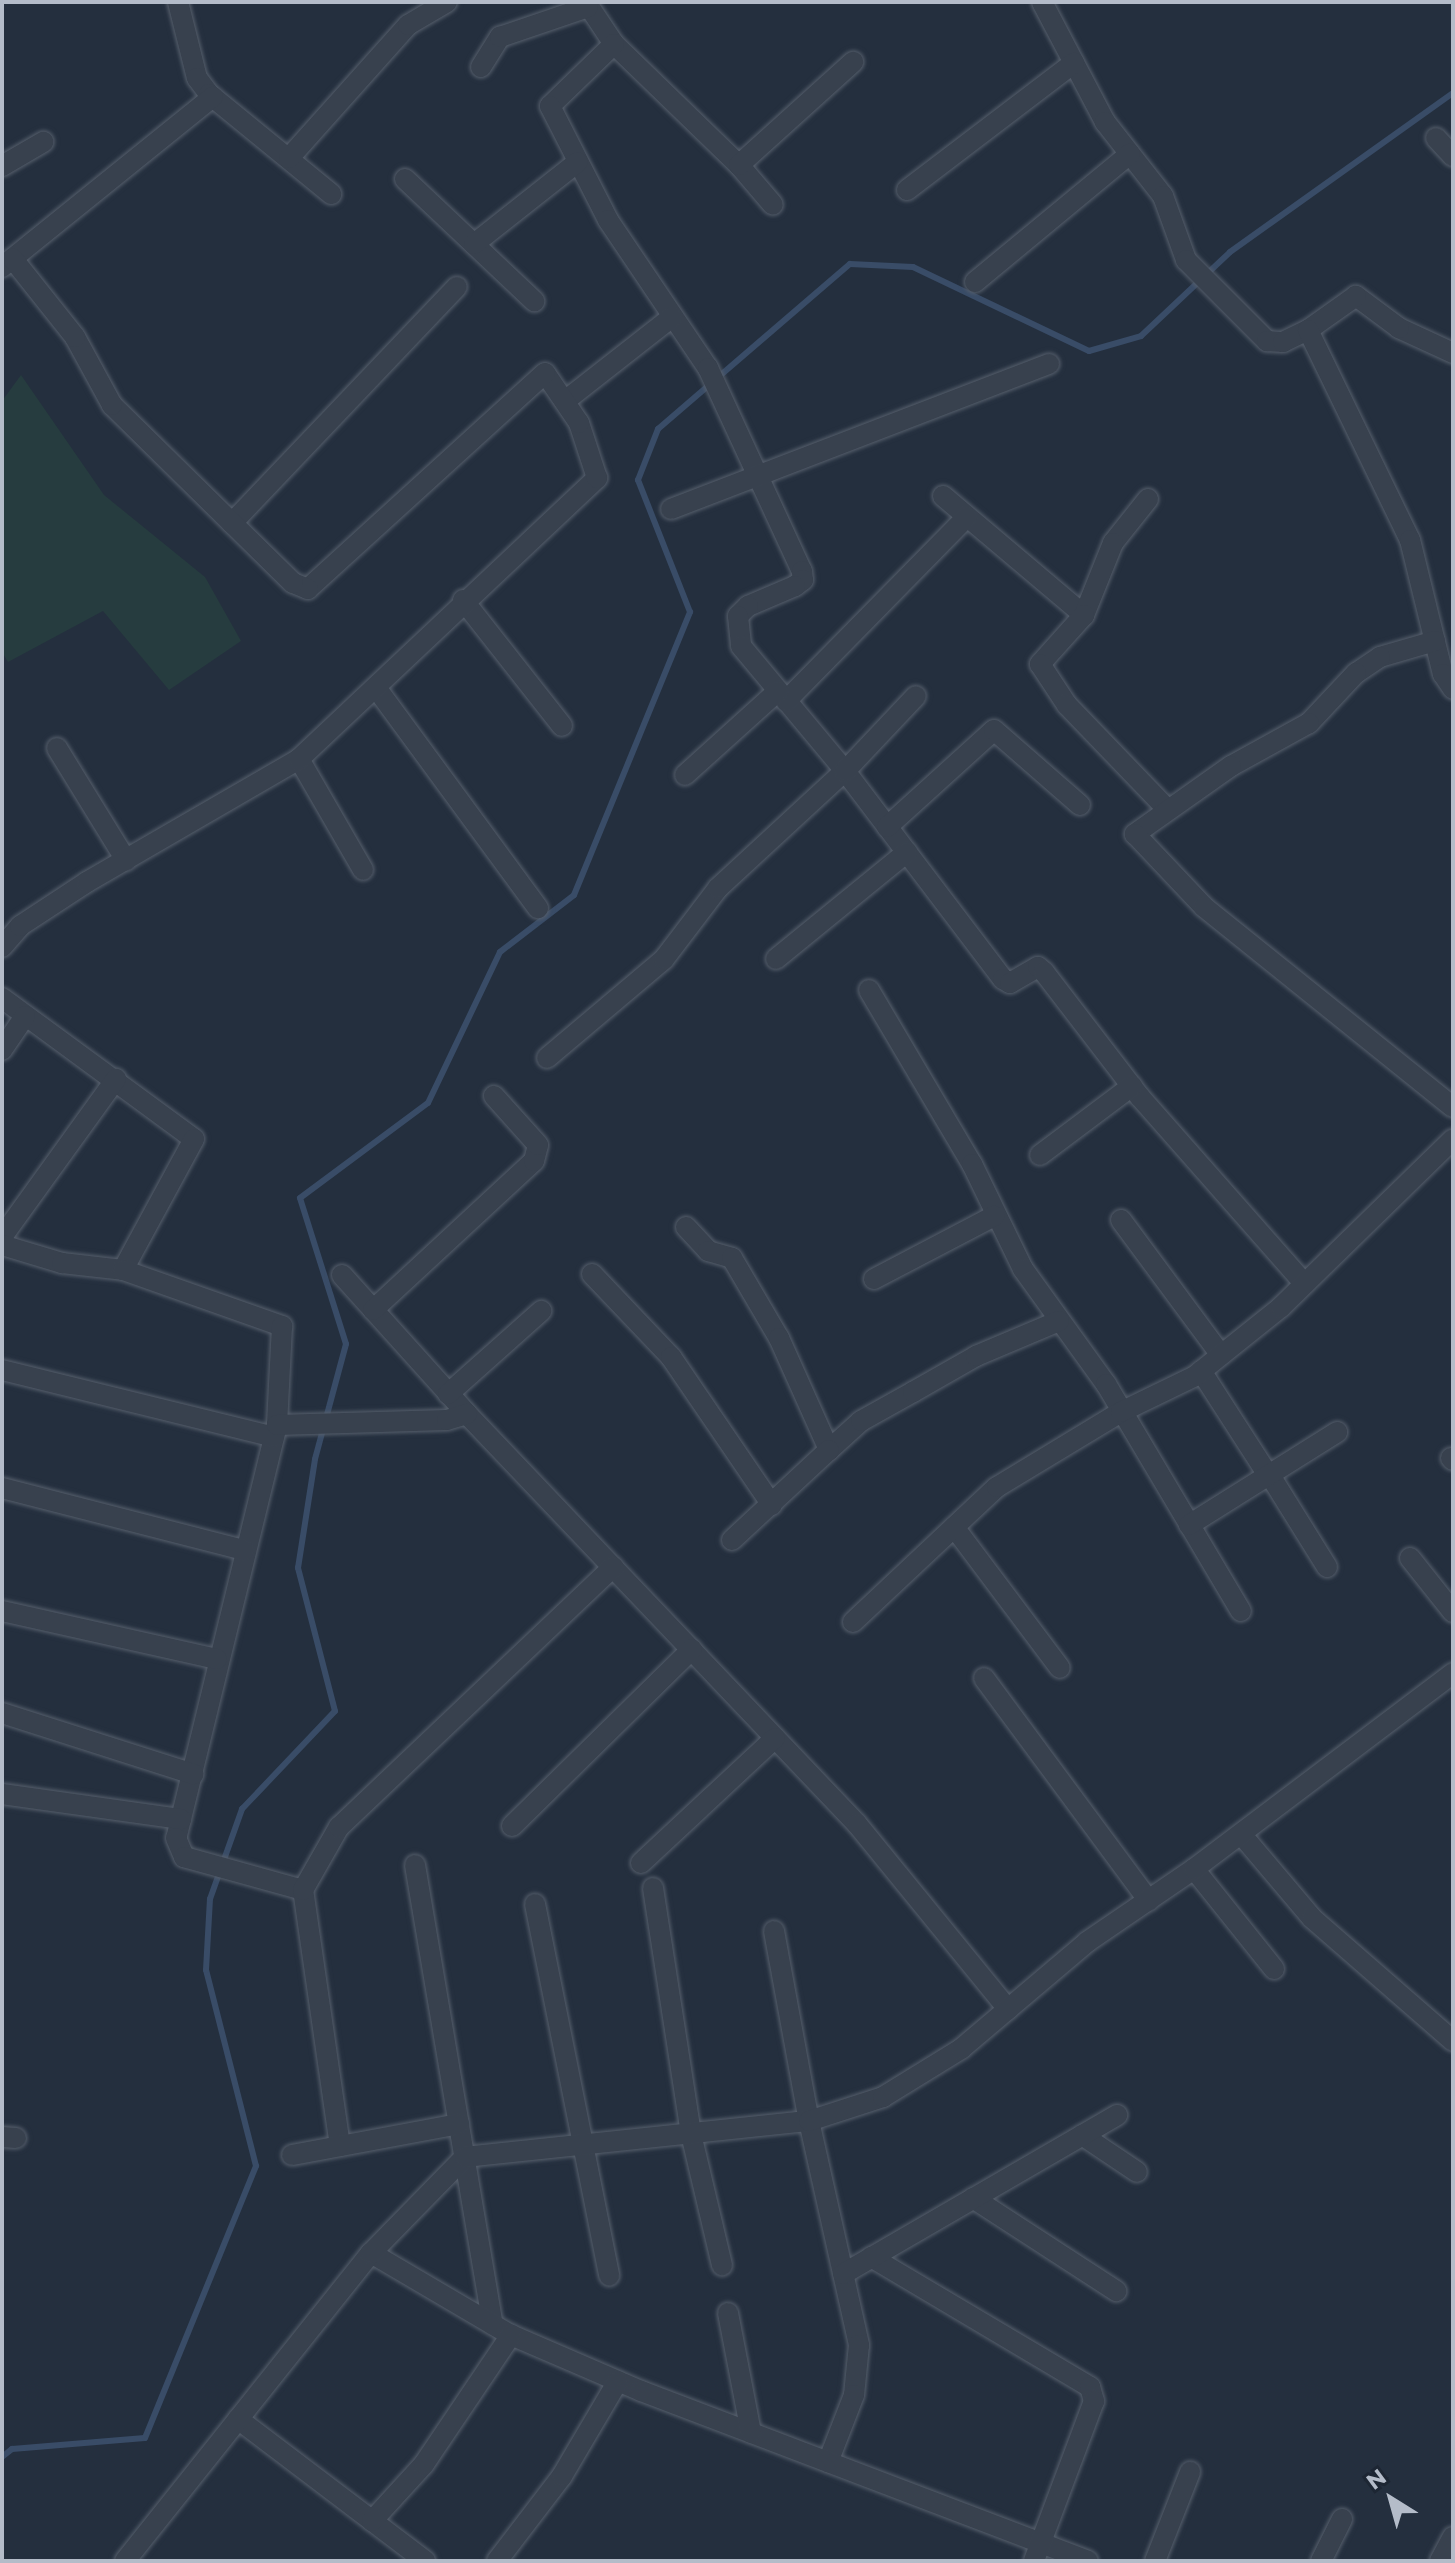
<!DOCTYPE html>
<html>
<head>
<meta charset="utf-8">
<style>
	body { margin:0 }
	#map { position:relative; width:1455px; height:2563px; overflow:hidden; background:#242f3e; font-family:Montserrat,sans-serif }
	div>[style] { position:absolute }
	.green>* { inset:0; background:#263c3f }
	.stream>* { height:6px; margin:-3px; padding:0 3px; transform-origin:3px; border-radius:3px; background:#394c67 }
	.roads { filter:drop-shadow(0 0 2px #565f6c) drop-shadow(0 0 2px #565f6c) }
	.minor>* { height:20px; margin:-10px; padding:0 10px; transform-origin:10px; border-radius:10px; background:#38414e }
	span { translate:-50% -50%; white-space:nowrap; text-align:center; line-height:1.15; -webkit-text-stroke:8px #1d2633; paint-order:stroke }
	.frame { position:absolute; inset:0; border:4px solid #b4bcc9; pointer-events:none }
	.north { position:absolute; left:1351px; top:2459px; width:80px; height:80px; -webkit-text-stroke:6px #1d2633; paint-order:stroke; rotate:323deg; font-size:22px; font-weight:700; line-height:32px; text-align:center; color:#b4bcc9 }
	.north::after { content:''; display:block; margin:auto; width:28px; height:36px; background:#b4bcc9; clip-path:polygon(50% 0,100% 100%,50% 72%,0 100%) }
</style>
</head>
<body>
<div id="map">
	<div class="green">
		<div style="clip-path:polygon(21px 375px,104px 495px,205px 577px,241px 641px,169px 690px,103px 611px,8px 662px,2px 652px,2px 401px)"></div>
	</div>
	<div class="stream">
		<div style="left:2px;top:2457px;width:13px;rotate:-39deg"></div>
		<div style="left:12px;top:2449px;width:133px;rotate:-4.7deg"></div>
		<div style="left:145px;top:2438px;width:294px;rotate:-67.8deg"></div>
		<div style="left:256px;top:2166px;width:202px;rotate:-104.3deg"></div>
		<div style="left:206px;top:1970px;width:71px;rotate:-86.8deg"></div>
		<div style="left:210px;top:1899px;width:96px;rotate:-70.4deg"></div>
		<div style="left:242px;top:1809px;width:135px;rotate:-46.5deg"></div>
		<div style="left:335px;top:1711px;width:148px;rotate:-104.5deg"></div>
		<div style="left:298px;top:1568px;width:110px;rotate:-81.1deg"></div>
		<div style="left:315px;top:1459px;width:119px;rotate:-74.9deg"></div>
		<div style="left:346px;top:1344px;width:153px;rotate:-107.5deg"></div>
		<div style="left:300px;top:1198px;width:159px;rotate:-36.6deg"></div>
		<div style="left:428px;top:1103px;width:167px;rotate:-64.5deg"></div>
		<div style="left:500px;top:952px;width:93px;rotate:-37.6deg"></div>
		<div style="left:574px;top:895px;width:306px;rotate:-67.7deg"></div>
		<div style="left:690px;top:612px;width:142px;rotate:-111.5deg"></div>
		<div style="left:638px;top:480px;width:55px;rotate:-68.6deg"></div>
		<div style="left:658px;top:429px;width:253px;rotate:-40.7deg"></div>
		<div style="left:850px;top:264px;width:63px;rotate:2.7deg"></div>
		<div style="left:913px;top:267px;width:195px;rotate:25.5deg"></div>
		<div style="left:1089px;top:351px;width:54px;rotate:-16.1deg"></div>
		<div style="left:1141px;top:336px;width:122px;rotate:-43.3deg"></div>
		<div style="left:1230px;top:252px;width:274px;rotate:-35.5deg"></div>
	</div>
	<div class="roads">
		<div class="minor">
			<div style="left:178px;top:2px;width:78px;rotate:76deg"></div>
			<div style="left:197px;top:78px;width:20px;rotate:53deg"></div>
			<div style="left:209px;top:94px;width:158px;rotate:39.3deg"></div>
			<div style="left:586px;top:2px;width:50px;rotate:56.3deg"></div>
			<div style="left:614px;top:44px;width:174px;rotate:44.1deg"></div>
			<div style="left:739px;top:165px;width:52px;rotate:49.6deg"></div>
			<div style="left:1042px;top:2px;width:136px;rotate:62.3deg"></div>
			<div style="left:1105px;top:122px;width:94px;rotate:51.9deg"></div>
			<div style="left:1163px;top:196px;width:68px;rotate:70.2deg"></div>
			<div style="left:1186px;top:260px;width:115px;rotate:45deg"></div>
			<div style="left:1267px;top:341px;width:16px;rotate:4deg"></div>
			<div style="left:1283px;top:342px;width:28px;rotate:-26deg"></div>
			<div style="left:614px;top:44px;width:89px;rotate:135.9deg"></div>
			<div style="left:550px;top:106px;width:128px;rotate:63deg"></div>
			<div style="left:608px;top:220px;width:179px;rotate:56deg"></div>
			<div style="left:708px;top:368px;width:224px;rotate:65.2deg"></div>
			<div style="left:802px;top:571px;width:9px;rotate:84deg"></div>
			<div style="left:803px;top:580px;width:10px;rotate:143deg"></div>
			<div style="left:795px;top:586px;width:51px;rotate:156.9deg"></div>
			<div style="left:748px;top:606px;width:14px;rotate:135deg"></div>
			<div style="left:738px;top:616px;width:30px;rotate:84deg"></div>
			<div style="left:741px;top:646px;width:163px;rotate:50.2deg"></div>
			<div style="left:845px;top:771px;width:261px;rotate:52.8deg"></div>
			<div style="left:1003px;top:979px;width:8px;rotate:30deg"></div>
			<div style="left:1010px;top:983px;width:32px;rotate:-30deg"></div>
			<div style="left:1038px;top:967px;width:8px;rotate:40deg"></div>
			<div style="left:1044px;top:972px;width:158px;rotate:52.5deg"></div>
			<div style="left:1140px;top:1097px;width:245px;rotate:48.6deg"></div>
			<div style="left:481px;top:67px;width:36px;rotate:-58deg"></div>
			<div style="left:500px;top:37px;width:93px;rotate:-18.8deg"></div>
			<div style="left:1436px;top:138px;width:25px;rotate:47deg"></div>
			<div style="left:289px;top:158px;width:178px;rotate:-48.2deg"></div>
			<div style="left:408px;top:25px;width:45px;rotate:-30.5deg"></div>
			<div style="left:739px;top:165px;width:154px;rotate:-42.1deg"></div>
			<div style="left:2px;top:166px;width:48px;rotate:-30.3deg"></div>
			<div style="left:405px;top:179px;width:178px;rotate:43.4deg"></div>
			<div style="left:907px;top:190px;width:210px;rotate:-37.3deg"></div>
			<div style="left:474px;top:244px;width:132px;rotate:-38.3deg"></div>
			<div style="left:2px;top:267px;width:271px;rotate:-38.9deg"></div>
			<div style="left:975px;top:282px;width:201px;rotate:-39.6deg"></div>
			<div style="left:1453px;top:353px;width:60px;rotate:-155.2deg"></div>
			<div style="left:1399px;top:328px;width:54px;rotate:-143.3deg"></div>
			<div style="left:1356px;top:296px;width:59px;rotate:144.7deg"></div>
			<div style="left:1308px;top:330px;width:233px;rotate:64.1deg"></div>
			<div style="left:1410px;top:540px;width:138px;rotate:76.2deg"></div>
			<div style="left:1443px;top:674px;width:18px;rotate:56deg"></div>
			<div style="left:565px;top:401px;width:136px;rotate:-38.1deg"></div>
			<div style="left:943px;top:496px;width:185px;rotate:40.2deg"></div>
			<div style="left:1148px;top:499px;width:56px;rotate:128.5deg"></div>
			<div style="left:1113px;top:543px;width:78px;rotate:111.9deg"></div>
			<div style="left:1084px;top:615px;width:66px;rotate:131.9deg"></div>
			<div style="left:1040px;top:664px;width:49px;rotate:56.6deg"></div>
			<div style="left:1067px;top:705px;width:143px;rotate:46.1deg"></div>
			<div style="left:671px;top:509px;width:405px;rotate:-21deg"></div>
			<div style="left:232px;top:523px;width:326px;rotate:-46.4deg"></div>
			<div style="left:463px;top:600px;width:160px;rotate:51.8deg"></div>
			<div style="left:1435px;top:641px;width:57px;rotate:163.8deg"></div>
			<div style="left:1380px;top:657px;width:29px;rotate:146deg"></div>
			<div style="left:1356px;top:673px;width:69px;rotate:133.2deg"></div>
			<div style="left:1309px;top:723px;width:89px;rotate:151.1deg"></div>
			<div style="left:1231px;top:766px;width:118px;rotate:144.7deg"></div>
			<div style="left:1135px;top:834px;width:100px;rotate:46.6deg"></div>
			<div style="left:1204px;top:907px;width:319px;rotate:38.8deg"></div>
			<div style="left:377px;top:689px;width:272px;rotate:53.7deg"></div>
			<div style="left:786px;top:701px;width:258px;rotate:-45.5deg"></div>
			<div style="left:57px;top:748px;width:132px;rotate:58.4deg"></div>
			<div style="left:299px;top:759px;width:128px;rotate:60deg"></div>
			<div style="left:685px;top:775px;width:125px;rotate:-42.1deg"></div>
			<div style="left:887px;top:827px;width:144px;rotate:-42.2deg"></div>
			<div style="left:994px;top:730px;width:114px;rotate:41.1deg"></div>
			<div style="left:2px;top:947px;width:28px;rotate:-49deg"></div>
			<div style="left:20px;top:926px;width:80px;rotate:-33.3deg"></div>
			<div style="left:87px;top:882px;width:245px;rotate:-30.1deg"></div>
			<div style="left:299px;top:759px;width:410px;rotate:-43.3deg"></div>
			<div style="left:597px;top:478px;width:58px;rotate:-108.1deg"></div>
			<div style="left:579px;top:423px;width:60px;rotate:-124.2deg"></div>
			<div style="left:545px;top:373px;width:321px;rotate:137.7deg"></div>
			<div style="left:308px;top:589px;width:16px;rotate:-158deg"></div>
			<div style="left:293px;top:583px;width:254px;rotate:-135.5deg"></div>
			<div style="left:112px;top:405px;width:77px;rotate:-118.6deg"></div>
			<div style="left:75px;top:337px;width:100px;rotate:-128.5deg"></div>
			<div style="left:776px;top:959px;width:169px;rotate:-39.2deg"></div>
			<div style="left:869px;top:990px;width:202px;rotate:59.4deg"></div>
			<div style="left:972px;top:1164px;width:117px;rotate:64.1deg"></div>
			<div style="left:1023px;top:1269px;width:142px;rotate:54.2deg"></div>
			<div style="left:1106px;top:1384px;width:264px;rotate:59.3deg"></div>
			<div style="left:2px;top:998px;width:238px;rotate:36.3deg"></div>
			<div style="left:194px;top:1139px;width:149px;rotate:118.5deg"></div>
			<div style="left:2px;top:1050px;width:41px;rotate:-55.9deg"></div>
			<div style="left:547px;top:1058px;width:153px;rotate:-40.2deg"></div>
			<div style="left:664px;top:959px;width:89px;rotate:-52.7deg"></div>
			<div style="left:718px;top:888px;width:173px;rotate:-42.7deg"></div>
			<div style="left:845px;top:771px;width:103px;rotate:-46.6deg"></div>
			<div style="left:1040px;top:1155px;width:115px;rotate:-36.9deg"></div>
			<div style="left:1121px;top:1220px;width:168px;rotate:53.5deg"></div>
			<div style="left:686px;top:1227px;width:33px;rotate:47deg"></div>
			<div style="left:708px;top:1251px;width:25px;rotate:16deg"></div>
			<div style="left:732px;top:1258px;width:93px;rotate:59.6deg"></div>
			<div style="left:779px;top:1338px;width:123px;rotate:65.9deg"></div>
			<div style="left:829px;top:1450px;width:43px;rotate:-42.2deg"></div>
			<div style="left:861px;top:1421px;width:60px;rotate:-29.1deg"></div>
			<div style="left:913px;top:1392px;width:73px;rotate:-29.7deg"></div>
			<div style="left:976px;top:1356px;width:90px;rotate:-22.9deg"></div>
			<div style="left:2px;top:1237px;width:195px;rotate:-54.2deg"></div>
			<div style="left:2px;top:1245px;width:63px;rotate:16.7deg"></div>
			<div style="left:62px;top:1263px;width:61px;rotate:6.5deg"></div>
			<div style="left:123px;top:1270px;width:169px;rotate:19.4deg"></div>
			<div style="left:282px;top:1326px;width:99px;rotate:92.9deg"></div>
			<div style="left:277px;top:1425px;width:425px;rotate:103.7deg"></div>
			<div style="left:176px;top:1838px;width:21px;rotate:67deg"></div>
			<div style="left:184px;top:1857px;width:123px;rotate:15.5deg"></div>
			<div style="left:592px;top:1274px;width:115px;rotate:46.4deg"></div>
			<div style="left:671px;top:1357px;width:179px;rotate:55.7deg"></div>
			<div style="left:342px;top:1275px;width:187px;rotate:48deg"></div>
			<div style="left:467px;top:1414px;width:566px;rotate:46.43deg"></div>
			<div style="left:857px;top:1824px;width:239px;rotate:50.8deg"></div>
			<div style="left:874px;top:1279px;width:136px;rotate:-27.7deg"></div>
			<div style="left:373px;top:1310px;width:219px;rotate:-42.8deg"></div>
			<div style="left:534px;top:1161px;width:16px;rotate:-76deg"></div>
			<div style="left:538px;top:1145px;width:66px;rotate:-131.9deg"></div>
			<div style="left:2px;top:1370px;width:280px;rotate:13.8deg"></div>
			<div style="left:1201px;top:1371px;width:127px;rotate:57.2deg"></div>
			<div style="left:448px;top:1394px;width:125px;rotate:-41.7deg"></div>
			<div style="left:277px;top:1425px;width:170px;rotate:-1.7deg"></div>
			<div style="left:447px;top:1420px;width:21px;rotate:-17deg"></div>
			<div style="left:1451px;top:1458px;width:3px;rotate:45deg"></div>
			<div style="left:1271px;top:1477px;width:106px;rotate:58.1deg"></div>
			<div style="left:2px;top:1488px;width:250px;rotate:14.4deg"></div>
			<div style="left:1189px;top:1525px;width:175px;rotate:-32.1deg"></div>
			<div style="left:954px;top:1527px;width:176px;rotate:53.1deg"></div>
			<div style="left:732px;top:1540px;width:132px;rotate:-42.9deg"></div>
			<div style="left:1410px;top:1558px;width:69px;rotate:51.5deg"></div>
			<div style="left:2px;top:1611px;width:220px;rotate:12.6deg"></div>
			<div style="left:853px;top:1622px;width:197px;rotate:-43.2deg"></div>
			<div style="left:997px;top:1487px;width:145px;rotate:-31.2deg"></div>
			<div style="left:1121px;top:1412px;width:82px;rotate:-25.9deg"></div>
			<div style="left:1195px;top:1376px;width:110px;rotate:-38.7deg"></div>
			<div style="left:1281px;top:1307px;width:240px;rotate:-44.3deg"></div>
			<div style="left:984px;top:1678px;width:277px;rotate:53.5deg"></div>
			<div style="left:2px;top:1713px;width:201px;rotate:17.7deg"></div>
			<div style="left:2px;top:1794px;width:181px;rotate:8deg"></div>
			<div style="left:512px;top:1826px;width:252px;rotate:-44.5deg"></div>
			<div style="left:1241px;top:1834px;width:110px;rotate:49.8deg"></div>
			<div style="left:1312px;top:1918px;width:187px;rotate:41.1deg"></div>
			<div style="left:641px;top:1863px;width:183px;rotate:-43deg"></div>
			<div style="left:415px;top:1865px;width:466px;rotate:80.4deg"></div>
			<div style="left:1194px;top:1869px;width:128px;rotate:51.3deg"></div>
			<div style="left:653px;top:1888px;width:249px;rotate:81.2deg"></div>
			<div style="left:691px;top:2134px;width:135px;rotate:76.7deg"></div>
			<div style="left:535px;top:1904px;width:379px;rotate:78.7deg"></div>
			<div style="left:774px;top:1931px;width:193px;rotate:79.6deg"></div>
			<div style="left:809px;top:2121px;width:230px;rotate:77.4deg"></div>
			<div style="left:859px;top:2345px;width:50px;rotate:95.7deg"></div>
			<div style="left:854px;top:2395px;width:72px;rotate:111.2deg"></div>
			<div style="left:1082px;top:2135px;width:66px;rotate:33.9deg"></div>
			<div style="left:2px;top:2137px;width:14px;rotate:4deg"></div>
			<div style="left:340px;top:2146px;width:259px;rotate:-98.2deg"></div>
			<div style="left:303px;top:1890px;width:73px;rotate:-60.3deg"></div>
			<div style="left:339px;top:1827px;width:378px;rotate:-43.5deg"></div>
			<div style="left:292px;top:2155px;width:170px;rotate:-10.5deg"></div>
			<div style="left:973px;top:2198px;width:171px;rotate:33deg"></div>
			<div style="left:371px;top:2253px;width:162px;rotate:30.4deg"></div>
			<div style="left:511px;top:2335px;width:142px;rotate:23.3deg"></div>
			<div style="left:641px;top:2391px;width:478px;rotate:20.8deg"></div>
			<div style="left:871px;top:2257px;width:255px;rotate:30.7deg"></div>
			<div style="left:1090px;top:2387px;width:15px;rotate:74deg"></div>
			<div style="left:1094px;top:2401px;width:171px;rotate:110.6deg"></div>
			<div style="left:843px;top:2274px;width:317px;rotate:-30.1deg"></div>
			<div style="left:728px;top:2313px;width:122px;rotate:79.1deg"></div>
			<div style="left:238px;top:2419px;width:235px;rotate:37.2deg"></div>
			<div style="left:372px;top:2521px;width:77px;rotate:-47.6deg"></div>
			<div style="left:424px;top:2464px;width:156px;rotate:-56deg"></div>
			<div style="left:125px;top:2561px;width:394px;rotate:-51.4deg"></div>
			<div style="left:371px;top:2253px;width:134px;rotate:-45.6deg"></div>
			<div style="left:465px;top:2157px;width:346px;rotate:-6deg"></div>
			<div style="left:809px;top:2121px;width:78px;rotate:-18deg"></div>
			<div style="left:883px;top:2097px;width:92px;rotate:-31.6deg"></div>
			<div style="left:961px;top:2049px;width:165px;rotate:-40.3deg"></div>
			<div style="left:1087px;top:1942px;width:130px;rotate:-34.3deg"></div>
			<div style="left:1194px;top:1869px;width:325px;rotate:-37.1deg"></div>
			<div style="left:497px;top:2561px;width:107px;rotate:-52.6deg"></div>
			<div style="left:562px;top:2476px;width:110px;rotate:-59.5deg"></div>
			<div style="left:1155px;top:2561px;width:96px;rotate:-68.5deg"></div>
			<div style="left:1321px;top:2561px;width:47px;rotate:-63.4deg"></div>
			<div style="left:1440px;top:2561px;width:27px;rotate:-62deg"></div>
		</div>
	</div>
	<div class="frame"></div>
	<div class="north">N</div>
</div>
</body>
</html>
